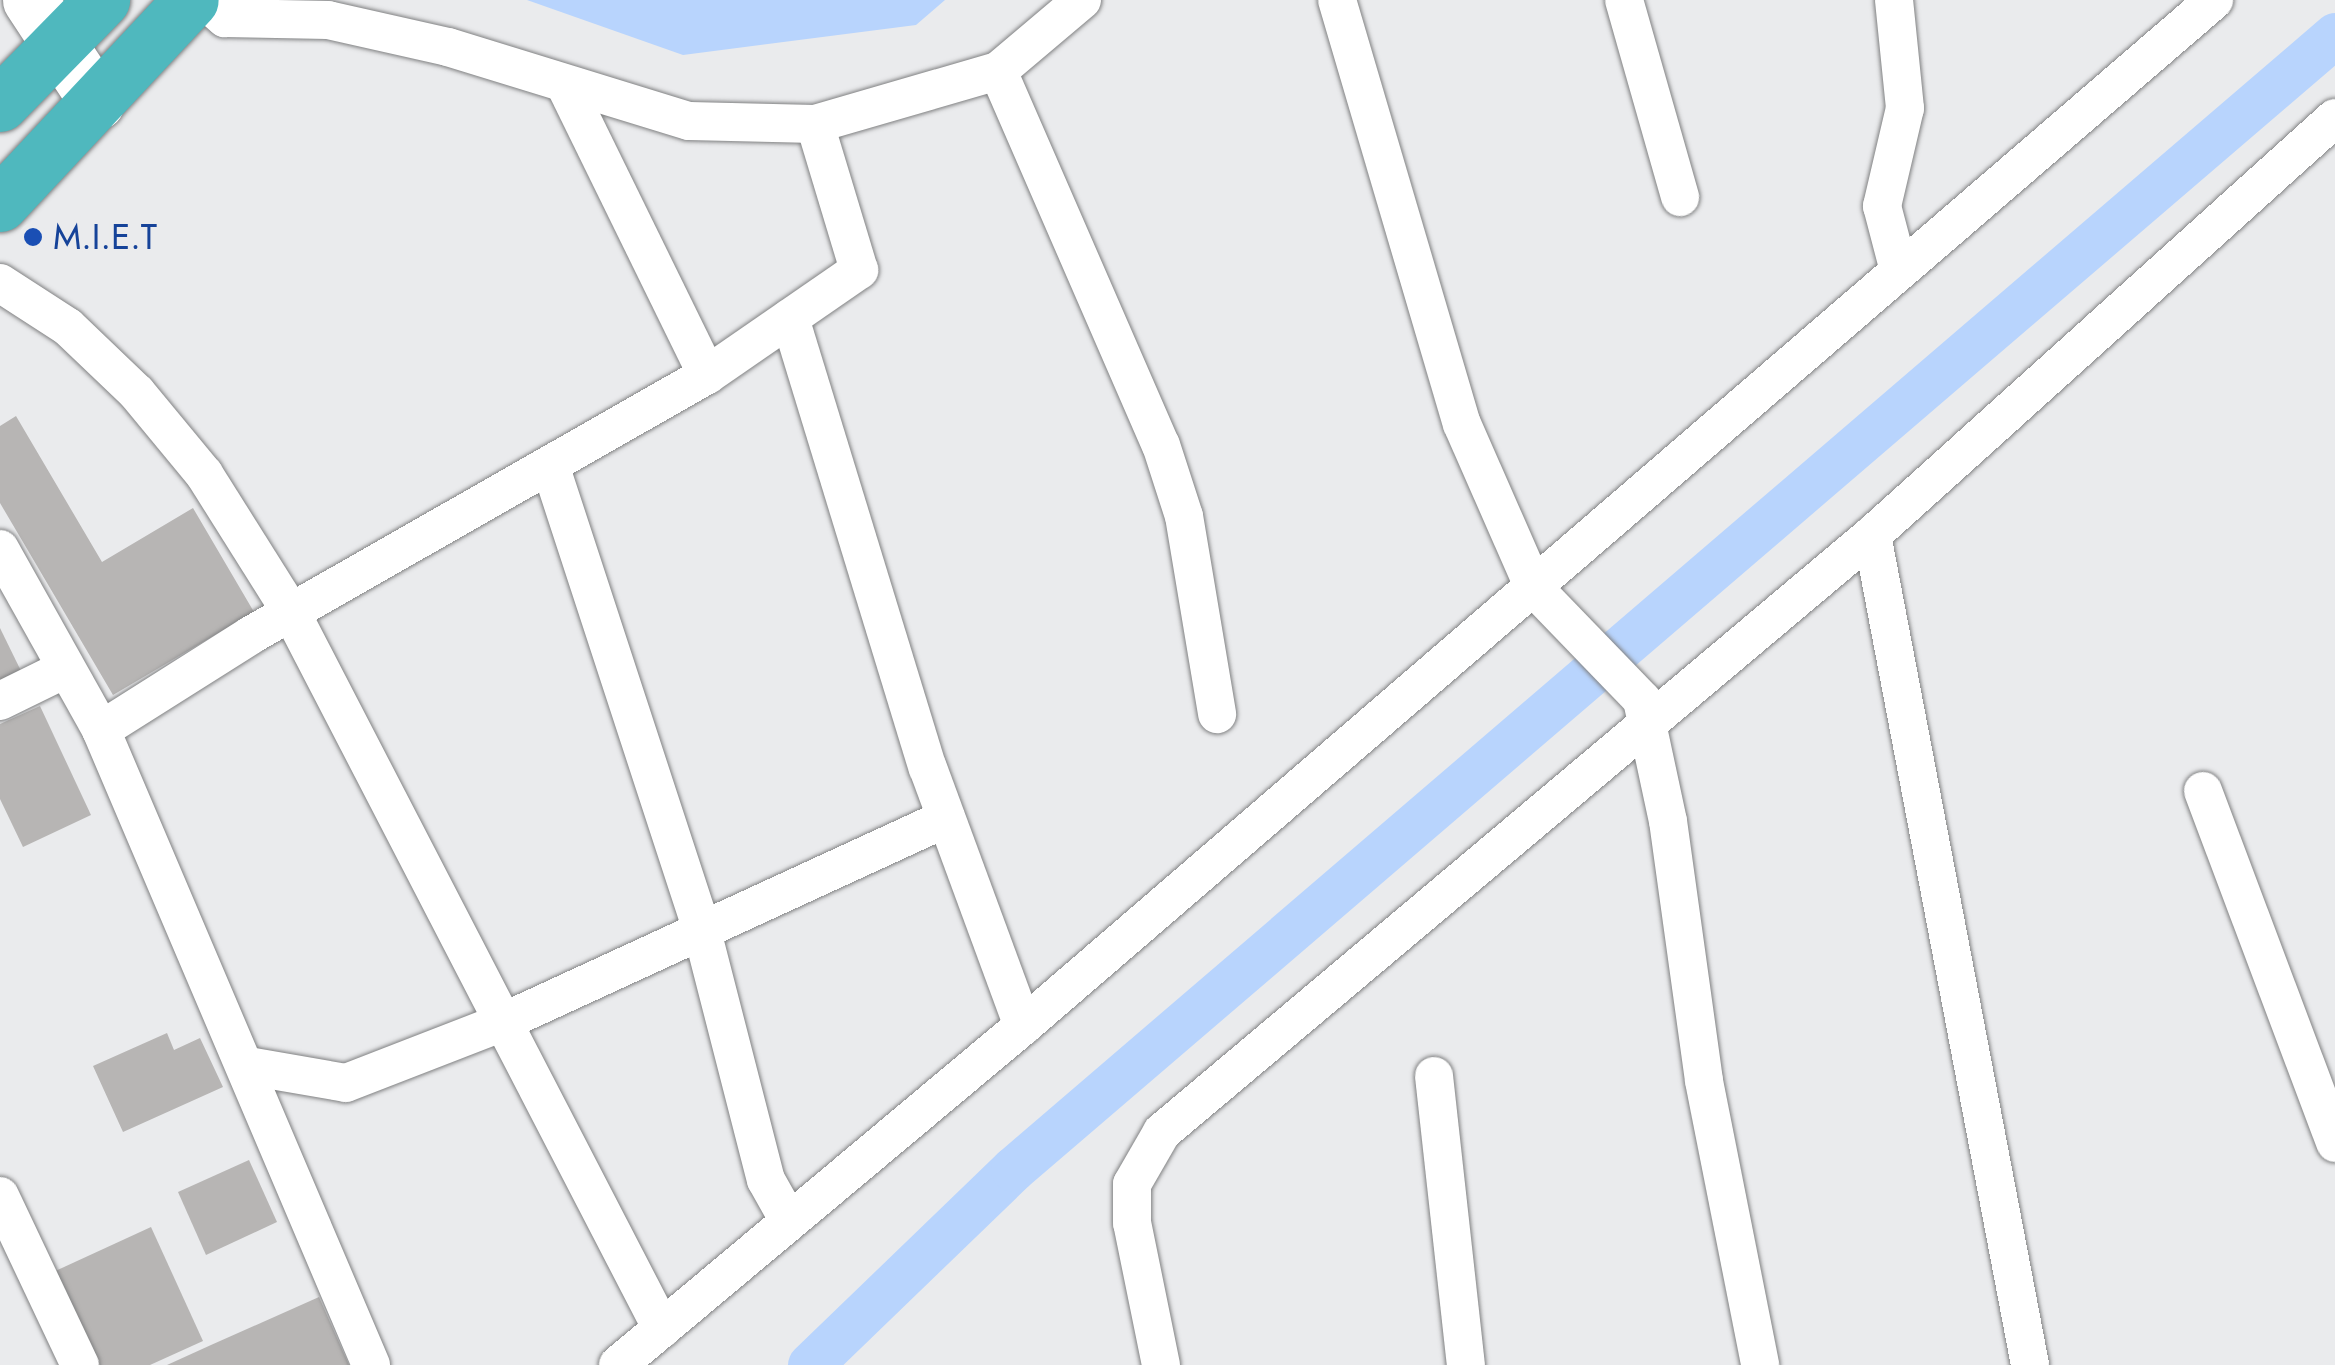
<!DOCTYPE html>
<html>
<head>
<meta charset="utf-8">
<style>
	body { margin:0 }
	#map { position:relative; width:2335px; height:1365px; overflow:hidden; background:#eaebed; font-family:Jost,sans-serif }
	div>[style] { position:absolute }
	.water>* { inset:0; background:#b8d4fd }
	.canal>* { height:45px; margin:-22.5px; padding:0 22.5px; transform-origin:22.5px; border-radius:22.5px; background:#b8d4fd }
	.building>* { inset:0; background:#b7b5b4 }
	.roads { filter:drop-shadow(0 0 2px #808182) drop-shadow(0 0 2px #808182) }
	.minor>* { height:38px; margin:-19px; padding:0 19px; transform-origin:19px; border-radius:19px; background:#fff }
	.secondary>* { height:55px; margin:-27.5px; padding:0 27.5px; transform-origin:27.5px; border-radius:27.5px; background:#fff }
	.trunk>* { height:55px; margin:-27.5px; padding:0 27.5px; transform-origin:27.5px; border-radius:27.5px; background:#4fb8be }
	.dots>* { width:28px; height:28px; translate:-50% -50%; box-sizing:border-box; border:5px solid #eaebed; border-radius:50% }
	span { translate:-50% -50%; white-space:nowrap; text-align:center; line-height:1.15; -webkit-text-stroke:8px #eaebed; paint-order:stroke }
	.transit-label { font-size:35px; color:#164399 }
	.left { translate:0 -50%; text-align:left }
</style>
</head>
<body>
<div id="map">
	<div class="water">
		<div style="clip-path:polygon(527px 0,945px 0,916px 25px,683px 55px)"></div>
	</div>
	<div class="canal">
		<div style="left:810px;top:1365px;width:282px;rotate:-44deg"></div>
		<div style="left:1013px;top:1169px;width:1742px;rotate:-40.62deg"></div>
	</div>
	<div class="building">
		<div style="clip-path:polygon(16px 416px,102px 562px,193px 508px,254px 612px,113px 695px,0 503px,0 426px)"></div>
		<div style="clip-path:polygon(0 628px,22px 673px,0 684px)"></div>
		<div style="clip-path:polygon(40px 706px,91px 815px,23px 847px,0 799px,0 724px)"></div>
		<div style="clip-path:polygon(167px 1033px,174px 1050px,200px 1038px,223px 1087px,123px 1132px,93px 1066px)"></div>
		<div style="clip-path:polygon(249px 1160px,277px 1222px,206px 1255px,178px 1192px)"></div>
		<div style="clip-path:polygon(151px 1227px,203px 1341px,150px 1365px,93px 1365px,51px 1273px)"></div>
		<div style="clip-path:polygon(319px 1297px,349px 1365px,167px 1365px,211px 1345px)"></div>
	</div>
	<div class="roads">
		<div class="minor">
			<div style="left:204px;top:0;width:28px;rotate:41deg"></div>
			<div style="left:225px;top:18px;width:103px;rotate:1.1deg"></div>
			<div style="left:328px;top:20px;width:123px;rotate:12.7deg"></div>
			<div style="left:448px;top:47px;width:252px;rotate:17.1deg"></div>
			<div style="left:689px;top:121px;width:126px;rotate:1.4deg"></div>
			<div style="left:815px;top:124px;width:191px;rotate:-16.2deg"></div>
			<div style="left:998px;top:71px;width:110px;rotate:-40.2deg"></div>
			<div style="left:1337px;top:0;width:442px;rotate:73.6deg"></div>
			<div style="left:1462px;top:424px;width:179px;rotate:66.3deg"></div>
			<div style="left:1534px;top:588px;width:156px;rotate:46deg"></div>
			<div style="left:1642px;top:700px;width:124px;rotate:77.9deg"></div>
			<div style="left:1668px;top:821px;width:262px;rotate:82.1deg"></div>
			<div style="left:1704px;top:1081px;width:289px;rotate:78.8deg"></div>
			<div style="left:1624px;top:0;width:205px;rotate:74.1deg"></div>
			<div style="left:1894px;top:0;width:109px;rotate:84.2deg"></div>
			<div style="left:1905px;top:108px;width:101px;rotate:103.2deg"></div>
			<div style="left:1882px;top:206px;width:67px;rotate:75.3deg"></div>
			<div style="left:998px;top:71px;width:408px;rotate:66.5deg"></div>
			<div style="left:1161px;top:445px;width:75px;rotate:72.1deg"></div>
			<div style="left:1184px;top:516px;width:201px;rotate:80.5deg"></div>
			<div style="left:565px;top:85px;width:323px;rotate:63.9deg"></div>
			<div style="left:0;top:283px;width:81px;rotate:32.9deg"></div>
			<div style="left:68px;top:327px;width:95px;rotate:43.7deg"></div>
			<div style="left:137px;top:393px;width:105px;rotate:50.4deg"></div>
			<div style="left:204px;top:474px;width:163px;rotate:57.8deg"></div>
			<div style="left:291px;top:612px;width:807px;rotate:62.64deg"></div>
			<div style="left:790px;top:318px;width:471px;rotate:73deg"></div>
			<div style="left:928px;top:768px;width:275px;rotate:69.8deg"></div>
			<div style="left:550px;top:465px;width:490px;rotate:71.9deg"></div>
			<div style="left:702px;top:931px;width:257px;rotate:75.6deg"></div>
			<div style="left:766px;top:1180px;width:47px;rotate:60.7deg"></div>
			<div style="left:1872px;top:535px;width:845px;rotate:79.22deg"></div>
			<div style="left:0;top:549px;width:207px;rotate:60.8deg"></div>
			<div style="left:101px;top:730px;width:690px;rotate:66.96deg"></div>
			<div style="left:0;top:701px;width:70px;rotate:-26.2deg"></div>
			<div style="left:101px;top:730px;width:178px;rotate:-32.3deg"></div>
			<div style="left:251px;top:635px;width:525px;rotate:-29.69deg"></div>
			<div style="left:707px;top:375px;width:185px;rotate:-34.6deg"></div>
			<div style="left:859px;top:270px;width:152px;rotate:-106.8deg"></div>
			<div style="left:2203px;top:791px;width:376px;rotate:69.4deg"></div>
			<div style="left:248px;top:1066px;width:99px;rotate:9.8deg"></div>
			<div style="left:346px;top:1083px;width:166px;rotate:-21.2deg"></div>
			<div style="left:501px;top:1023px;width:490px;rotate:-24.7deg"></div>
			<div style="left:1434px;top:1076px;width:291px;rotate:83.7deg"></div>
			<div style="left:0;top:1196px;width:187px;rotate:64.7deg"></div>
			<div style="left:618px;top:1365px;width:528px;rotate:-39.93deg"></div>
			<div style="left:1023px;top:1026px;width:1572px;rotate:-40.74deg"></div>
			<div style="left:1161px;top:1365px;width:145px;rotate:-101.5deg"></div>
			<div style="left:1132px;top:1223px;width:39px;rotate:-90deg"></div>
			<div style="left:1132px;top:1184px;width:60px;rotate:-60deg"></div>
			<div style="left:1162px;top:1132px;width:928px;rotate:-40.06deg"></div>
			<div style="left:1872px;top:535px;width:623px;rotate:-42.01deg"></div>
		</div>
		<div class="secondary">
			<div style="left:30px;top:0;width:122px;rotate:56.7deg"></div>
		</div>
		<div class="trunk">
			<div style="left:0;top:104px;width:146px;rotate:-45.6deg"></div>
			<div style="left:0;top:204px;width:279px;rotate:-46.9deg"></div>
		</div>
	</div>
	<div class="dots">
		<div style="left:33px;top:237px;background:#1a4fb4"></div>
	</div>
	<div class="transit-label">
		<span class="left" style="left:53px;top:237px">M.I.E.T</span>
	</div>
</div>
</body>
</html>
